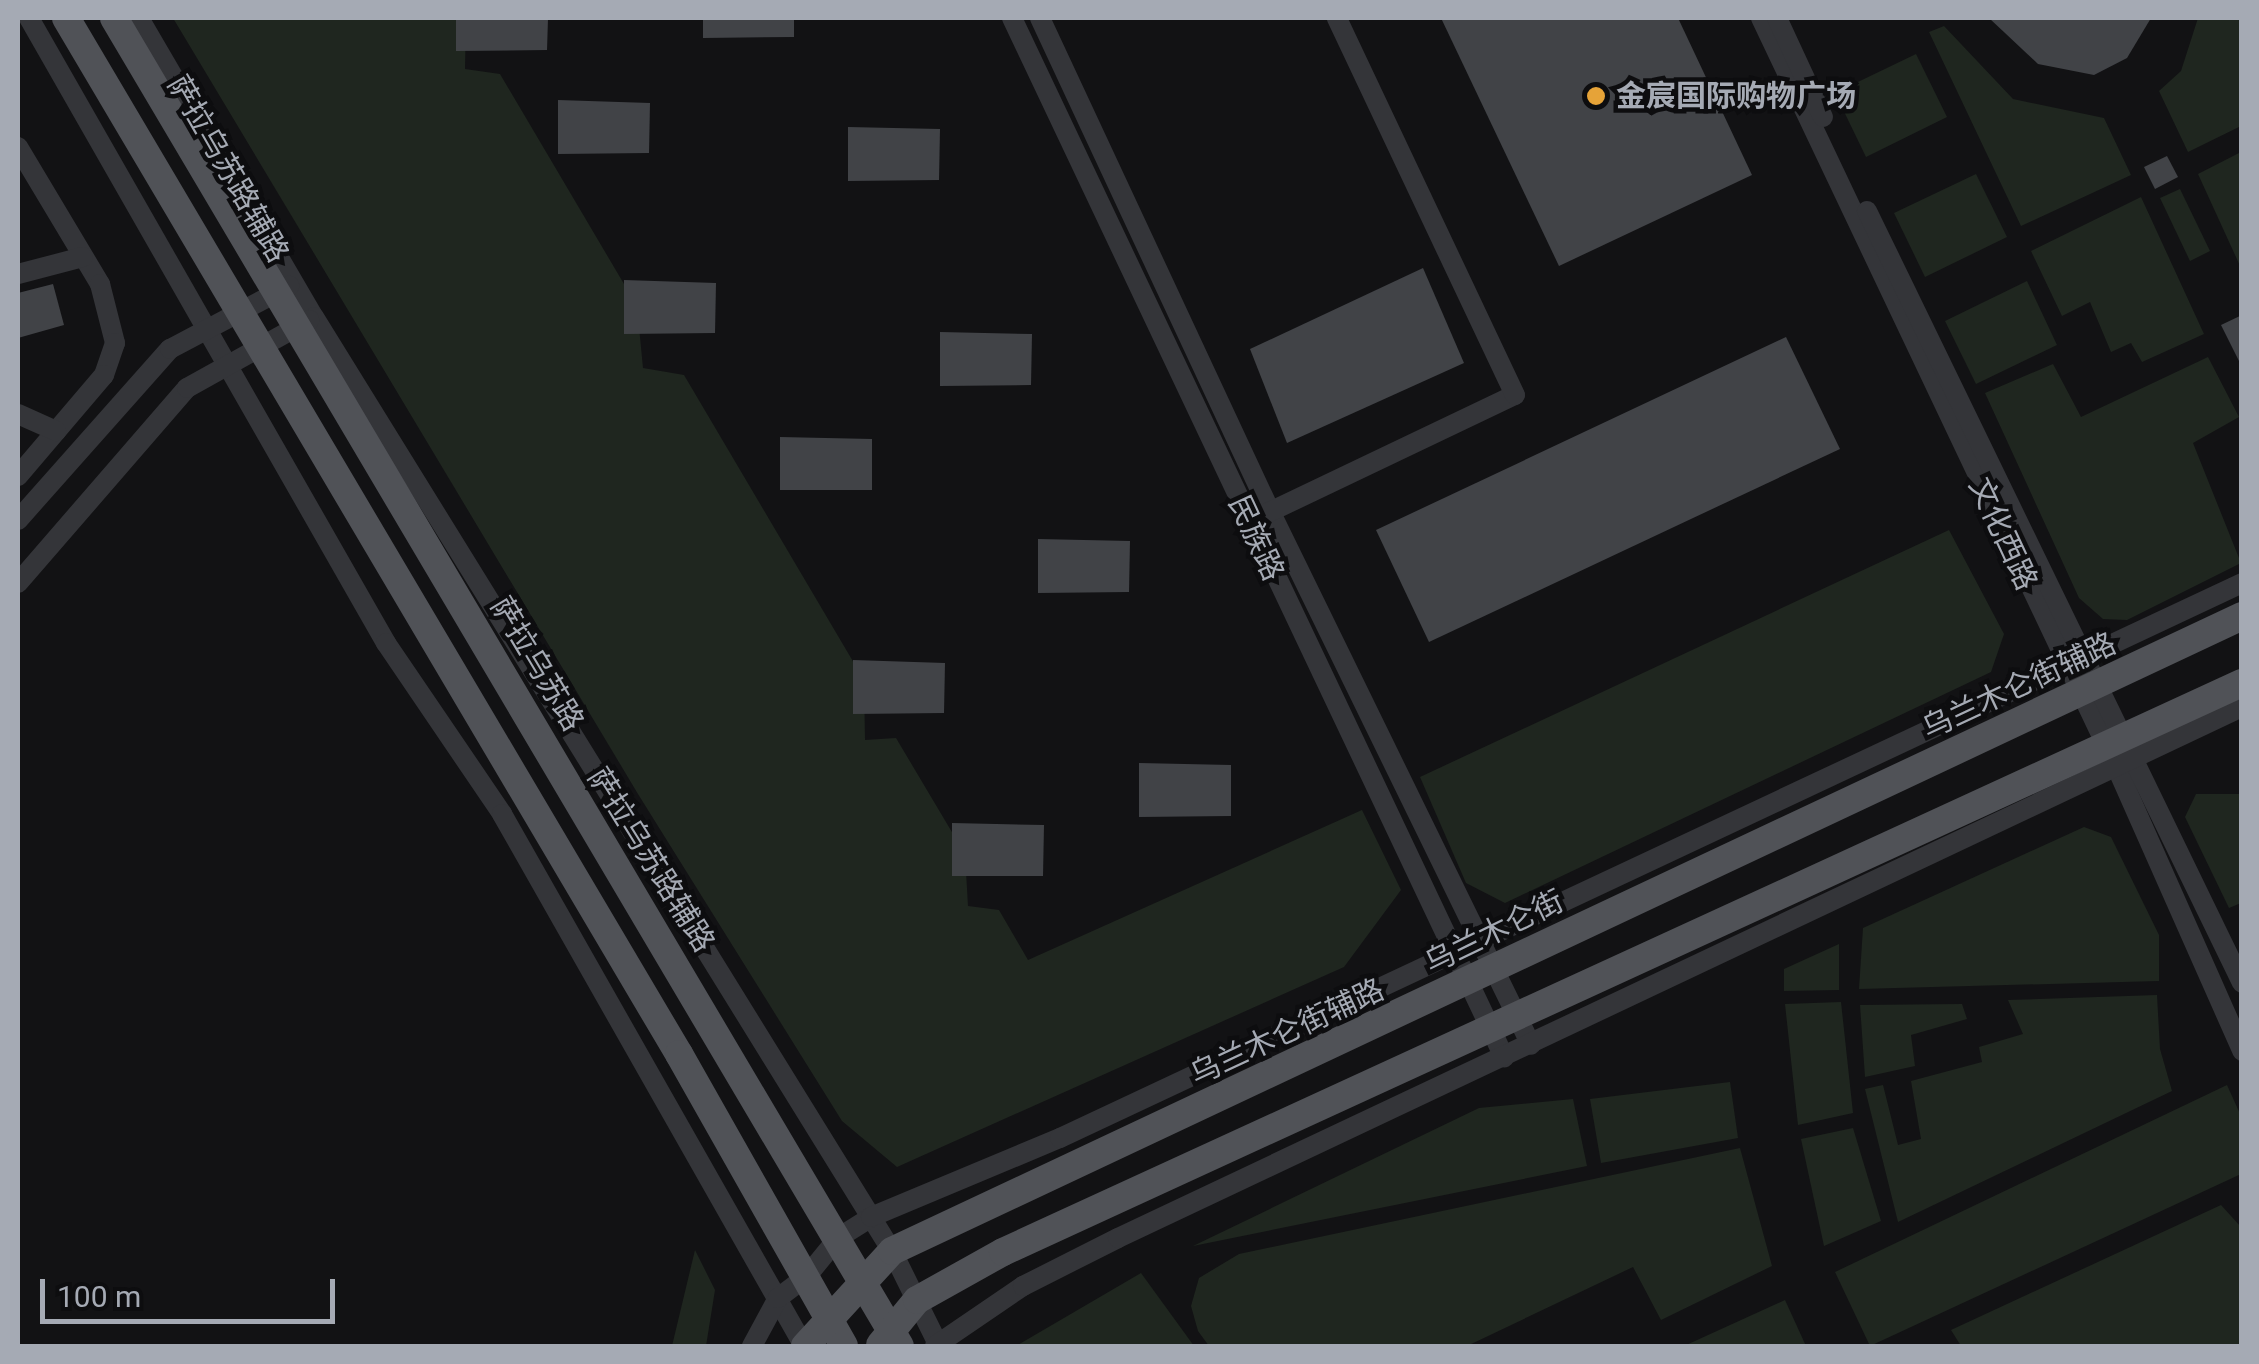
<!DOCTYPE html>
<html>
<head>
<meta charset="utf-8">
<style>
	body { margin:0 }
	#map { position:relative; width:2259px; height:1364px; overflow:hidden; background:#121214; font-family:Roboto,"Noto Sans SC",sans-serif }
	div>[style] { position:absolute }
	.green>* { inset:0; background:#1f261f }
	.building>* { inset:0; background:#414347 }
	.minor>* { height:20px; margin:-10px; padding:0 10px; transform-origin:10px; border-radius:10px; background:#343539 }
	.major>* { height:28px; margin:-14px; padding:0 14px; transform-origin:14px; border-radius:14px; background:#505257 }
	.dots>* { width:28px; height:28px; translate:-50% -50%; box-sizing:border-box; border:5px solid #0d0d0f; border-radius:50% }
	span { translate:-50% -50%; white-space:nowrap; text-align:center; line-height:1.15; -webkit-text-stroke:9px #0d0d0f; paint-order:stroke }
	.poi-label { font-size:30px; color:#a5aab4; font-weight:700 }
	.left { translate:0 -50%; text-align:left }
	.street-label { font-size:30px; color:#a5aab4 }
	.frame { position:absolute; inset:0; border:20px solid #a5aab4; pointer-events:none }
	.scale { position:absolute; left:40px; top:1279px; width:295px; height:45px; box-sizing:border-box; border:5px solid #a5aab4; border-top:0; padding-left:12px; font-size:30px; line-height:35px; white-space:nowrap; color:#a5aab4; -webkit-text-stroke:8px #0d0d0f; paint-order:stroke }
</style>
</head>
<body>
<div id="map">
	<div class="green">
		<div style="clip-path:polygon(173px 18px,466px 18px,465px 69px,500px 74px,637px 306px,643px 368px,684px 375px,864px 680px,865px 740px,896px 738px,965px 854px,968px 906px,999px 910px,1028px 960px,1362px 810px,1401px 890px,1344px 967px,897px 1167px,842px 1121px,638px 794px)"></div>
		<div style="clip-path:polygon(2198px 18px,2241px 18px,2241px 126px,2188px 152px,2159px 91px,2181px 71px)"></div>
		<div style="clip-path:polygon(1944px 26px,2013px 99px,2104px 118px,2131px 175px,2021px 226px,1929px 32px)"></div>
		<div style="clip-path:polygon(1916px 54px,1947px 117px,1866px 157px,1835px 93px)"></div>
		<div style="clip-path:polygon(2241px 152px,2241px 268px,2198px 174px)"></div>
		<div style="clip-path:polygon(1976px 174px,2007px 237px,1925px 277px,1894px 213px)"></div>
		<div style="clip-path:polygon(2180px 189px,2210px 251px,2190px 261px,2160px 198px)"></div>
		<div style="clip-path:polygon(2141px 197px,2204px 334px,2142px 362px,2131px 343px,2111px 352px,2090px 302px,2062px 316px,2031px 251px)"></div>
		<div style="clip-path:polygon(2027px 281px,2057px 345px,1976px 384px,1945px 321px)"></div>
		<div style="clip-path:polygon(2208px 357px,2239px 417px,2193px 443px,2241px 563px,2127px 620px,2103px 619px,2079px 598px,1985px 393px,2053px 364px,2081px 417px)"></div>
		<div style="clip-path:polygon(1949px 530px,2004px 634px,1991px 672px,1505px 903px,1466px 883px,1420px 777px)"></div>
		<div style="clip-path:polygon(2196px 794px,2241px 794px,2241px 903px,2229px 908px,2185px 817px)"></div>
		<div style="clip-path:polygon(2084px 827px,2111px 837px,2159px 935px,2159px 981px,1859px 989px,1863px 928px)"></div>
		<div style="clip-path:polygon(1839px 944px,1839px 990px,1784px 991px,1784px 969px)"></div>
		<div style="clip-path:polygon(2157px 995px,2160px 1049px,2172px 1091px,1898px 1222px,1865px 1089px,1883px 1085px,1898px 1145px,1921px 1139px,1911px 1081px,1982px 1062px,1979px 1047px,2023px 1034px,2008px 1000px)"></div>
		<div style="clip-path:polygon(1841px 1002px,1853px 1113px,1798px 1125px,1785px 1004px)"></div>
		<div style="clip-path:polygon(1962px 1004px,1967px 1019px,1911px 1035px,1915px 1066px,1865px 1077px,1860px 1005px)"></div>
		<div style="clip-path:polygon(1730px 1082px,1738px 1138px,1601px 1163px,1590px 1099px)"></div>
		<div style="clip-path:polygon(2227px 1085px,2241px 1116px,2241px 1174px,1870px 1346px,1835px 1272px)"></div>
		<div style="clip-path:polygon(1573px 1099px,1587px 1166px,1193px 1246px,1479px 1108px)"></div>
		<div style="clip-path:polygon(1853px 1128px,1881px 1221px,1824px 1246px,1801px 1139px)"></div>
		<div style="clip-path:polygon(1740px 1148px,1772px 1266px,1661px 1320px,1633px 1267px,1467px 1346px,1209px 1346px,1198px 1331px,1191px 1306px,1199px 1278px,1239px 1254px)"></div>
		<div style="clip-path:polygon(2221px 1205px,2241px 1227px,2241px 1346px,1961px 1346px,1951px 1330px)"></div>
		<div style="clip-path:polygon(695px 1250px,715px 1290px,706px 1346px,672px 1346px)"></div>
		<div style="clip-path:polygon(1141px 1273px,1194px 1346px,1016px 1346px)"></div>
		<div style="clip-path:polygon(1785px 1300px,1806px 1346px,1684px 1346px)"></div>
	</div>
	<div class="building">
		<div style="clip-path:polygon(456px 18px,548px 18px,547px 50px,456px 51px)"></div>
		<div style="clip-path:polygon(703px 18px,794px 18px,794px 37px,703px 38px)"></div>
		<div style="clip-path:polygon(1441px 18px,1678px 18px,1752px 175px,1559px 266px)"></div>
		<div style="clip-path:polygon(1989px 18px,2151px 18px,2127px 58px,2094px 75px,2038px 64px)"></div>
		<div style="clip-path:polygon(558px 100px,650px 103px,649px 153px,558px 154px)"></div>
		<div style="clip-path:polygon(848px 127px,940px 129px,939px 180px,848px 181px)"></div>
		<div style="clip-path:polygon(2167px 156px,2178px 177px,2155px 189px,2144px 167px)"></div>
		<div style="clip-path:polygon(1423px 268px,1464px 363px,1287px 443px,1250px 349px)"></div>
		<div style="clip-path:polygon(624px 280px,716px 283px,715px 333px,624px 334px)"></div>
		<div style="clip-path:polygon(53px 284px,64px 325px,18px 338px,18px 293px)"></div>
		<div style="clip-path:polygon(2242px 315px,2242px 367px,2221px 325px)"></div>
		<div style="clip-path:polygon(940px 332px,1032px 334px,1031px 385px,940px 386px)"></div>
		<div style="clip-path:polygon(1786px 337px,1840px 449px,1429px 642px,1376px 530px)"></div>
		<div style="clip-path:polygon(780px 437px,872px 439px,872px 490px,780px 490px)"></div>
		<div style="clip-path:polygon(1038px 539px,1130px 541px,1129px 592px,1038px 593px)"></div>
		<div style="clip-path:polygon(853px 660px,945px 663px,944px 713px,853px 714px)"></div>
		<div style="clip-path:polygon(1139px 763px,1231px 765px,1231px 816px,1139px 817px)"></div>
		<div style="clip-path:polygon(952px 823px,1044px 825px,1043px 876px,952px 876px)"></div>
	</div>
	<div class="minor">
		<div style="left:29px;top:18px;width:720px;rotate:60.26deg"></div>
		<div style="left:386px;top:643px;width:207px;rotate:55.8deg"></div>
		<div style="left:502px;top:814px;width:612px;rotate:60.42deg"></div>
		<div style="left:139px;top:18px;width:346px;rotate:59.7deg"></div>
		<div style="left:314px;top:317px;width:1098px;rotate:58.25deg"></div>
		<div style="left:892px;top:1251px;width:106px;rotate:63.7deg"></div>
		<div style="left:1012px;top:18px;width:1150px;rotate:64.66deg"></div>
		<div style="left:1040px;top:18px;width:544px;rotate:64.99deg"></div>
		<div style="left:1270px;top:511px;width:594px;rotate:63.95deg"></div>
		<div style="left:1761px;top:18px;width:828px;rotate:64.61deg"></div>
		<div style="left:2116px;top:766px;width:312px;rotate:66.1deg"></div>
		<div style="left:1777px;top:18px;width:109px;rotate:65.1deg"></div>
		<div style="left:18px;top:147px;width:160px;rotate:59.1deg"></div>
		<div style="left:100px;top:284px;width:61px;rotate:75.7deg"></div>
		<div style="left:115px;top:343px;width:34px;rotate:109deg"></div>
		<div style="left:104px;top:375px;width:133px;rotate:130.4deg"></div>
		<div style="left:1867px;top:211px;width:858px;rotate:64.09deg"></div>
		<div style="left:18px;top:274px;width:67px;rotate:-14.7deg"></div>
		<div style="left:18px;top:414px;width:42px;rotate:24.1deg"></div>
		<div style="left:1261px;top:516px;width:281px;rotate:-25.5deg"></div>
		<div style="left:1515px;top:395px;width:417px;rotate:-115.3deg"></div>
		<div style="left:18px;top:520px;width:229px;rotate:-48.4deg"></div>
		<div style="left:170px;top:349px;width:135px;rotate:-27.9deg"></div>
		<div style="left:18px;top:583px;width:258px;rotate:-49.1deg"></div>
		<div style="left:187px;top:388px;width:140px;rotate:-29.1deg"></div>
		<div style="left:752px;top:1346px;width:55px;rotate:-61.6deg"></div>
		<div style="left:778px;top:1298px;width:36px;rotate:-37deg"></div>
		<div style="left:807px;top:1276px;width:49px;rotate:-50.8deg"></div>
		<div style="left:838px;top:1238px;width:39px;rotate:-32deg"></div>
		<div style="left:871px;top:1217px;width:205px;rotate:-22.7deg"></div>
		<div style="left:1060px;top:1138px;width:1306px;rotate:-25.15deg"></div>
		<div style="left:935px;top:1346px;width:107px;rotate:-34.3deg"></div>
		<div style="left:1023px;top:1286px;width:106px;rotate:-26.8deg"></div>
		<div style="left:1118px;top:1238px;width:1243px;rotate:-25.29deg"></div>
	</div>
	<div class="major">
		<div style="left:66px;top:18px;width:1204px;rotate:59.39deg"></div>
		<div style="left:679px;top:1054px;width:335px;rotate:60.5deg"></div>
		<div style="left:114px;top:18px;width:1543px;rotate:59.38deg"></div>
		<div style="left:880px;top:1345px;width:58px;rotate:-50.6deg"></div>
		<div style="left:917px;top:1300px;width:98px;rotate:-29.2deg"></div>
		<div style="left:1003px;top:1252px;width:1363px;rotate:-24.67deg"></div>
		<div style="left:805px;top:1346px;width:129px;rotate:-47.5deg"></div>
		<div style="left:892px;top:1251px;width:1492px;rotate:-25.19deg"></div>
	</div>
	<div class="dots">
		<div style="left:1596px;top:96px;background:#e6a338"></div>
	</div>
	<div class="poi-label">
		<span class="left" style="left:1616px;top:96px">金宸国际购物广场</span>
	</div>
	<div class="street-label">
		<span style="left:228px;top:169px;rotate:60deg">萨拉乌苏路辅路</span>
		<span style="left:2003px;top:534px;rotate:65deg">文化西路</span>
		<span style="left:1256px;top:538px;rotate:65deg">民族路</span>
		<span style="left:537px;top:664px;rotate:59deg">萨拉乌苏路</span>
		<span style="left:2019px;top:686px;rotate:-25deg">乌兰木仑街辅路</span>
		<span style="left:651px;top:860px;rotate:58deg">萨拉乌苏路辅路</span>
		<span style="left:1494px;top:932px;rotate:-26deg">乌兰木仑街</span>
		<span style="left:1287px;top:1032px;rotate:-25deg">乌兰木仑街辅路</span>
	</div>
	<div class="frame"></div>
	<div class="scale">100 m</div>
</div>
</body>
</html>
